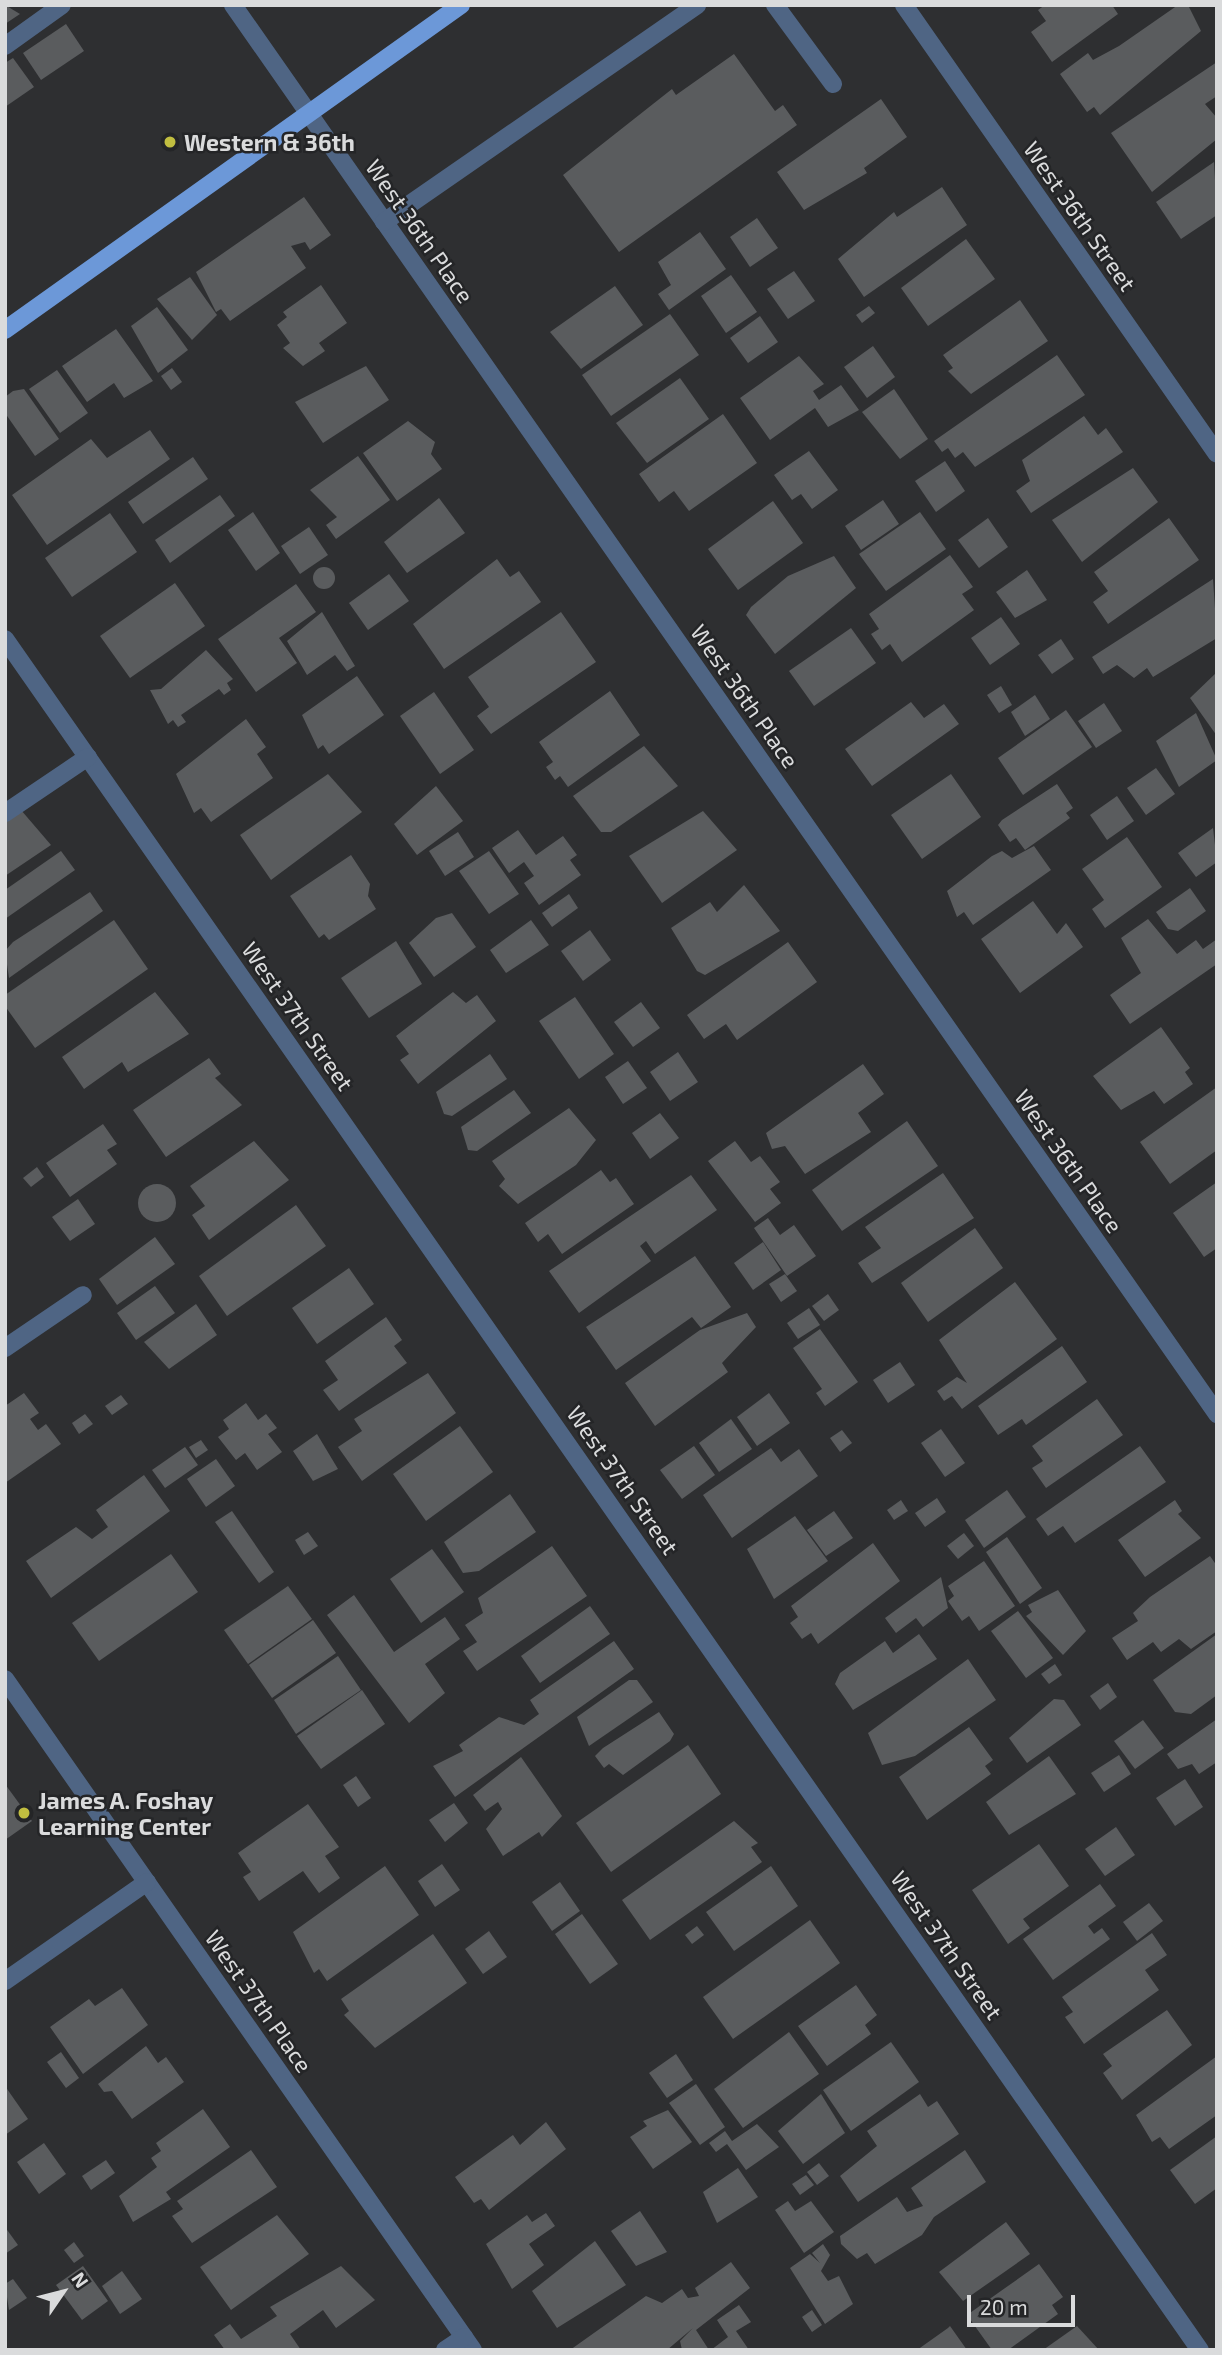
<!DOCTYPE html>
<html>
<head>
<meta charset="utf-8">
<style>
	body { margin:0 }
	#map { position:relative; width:1222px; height:2355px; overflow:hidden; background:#2e2f31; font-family:"Exo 2",sans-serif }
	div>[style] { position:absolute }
	.building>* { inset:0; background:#5a5c5e }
	.round { border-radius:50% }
	.minor>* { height:18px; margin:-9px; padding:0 9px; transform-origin:9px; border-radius:9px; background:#4f6584 }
	.major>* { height:18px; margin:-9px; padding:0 9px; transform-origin:9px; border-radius:9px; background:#6c98d8 }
	.dots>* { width:19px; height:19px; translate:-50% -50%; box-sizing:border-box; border:4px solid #242527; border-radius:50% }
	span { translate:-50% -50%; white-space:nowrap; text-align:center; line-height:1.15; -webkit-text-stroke:5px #242527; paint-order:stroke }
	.poi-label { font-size:23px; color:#dadbdc; font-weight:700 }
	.left { translate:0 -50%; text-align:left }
	.street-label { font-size:23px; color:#dadbdc }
	.frame { position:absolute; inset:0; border:7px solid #dadbdc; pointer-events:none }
	.north { position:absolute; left:28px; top:2257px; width:70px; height:70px; -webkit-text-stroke:5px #242527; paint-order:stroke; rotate:55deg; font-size:19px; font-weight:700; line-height:28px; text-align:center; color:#dadbdc }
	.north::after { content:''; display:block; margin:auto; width:24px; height:32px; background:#dadbdc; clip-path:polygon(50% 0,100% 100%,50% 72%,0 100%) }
	.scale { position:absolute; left:967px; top:2295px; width:108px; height:32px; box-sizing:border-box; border:4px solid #dadbdc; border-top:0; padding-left:9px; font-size:21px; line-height:24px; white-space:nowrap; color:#dadbdc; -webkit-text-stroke:5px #242527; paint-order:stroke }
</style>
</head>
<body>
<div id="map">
	<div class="building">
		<div style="clip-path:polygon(5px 5px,20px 14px,5px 24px)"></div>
		<div style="clip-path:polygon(1045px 5px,1112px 5px,1118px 14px,1052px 62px,1031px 32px,1046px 21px,1038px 10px)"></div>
		<div style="clip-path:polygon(1178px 5px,1188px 5px,1201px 31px,1100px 115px,1094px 107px,1087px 112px,1060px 74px,1088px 53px,1093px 60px,1119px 46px)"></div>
		<div style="clip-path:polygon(66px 24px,84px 51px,41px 80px,23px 53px)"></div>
		<div style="clip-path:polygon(734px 54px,775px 111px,783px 105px,797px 125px,619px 252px,563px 175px,672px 89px,676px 95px)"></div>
		<div style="clip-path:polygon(13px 58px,34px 87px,5px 107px,5px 63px)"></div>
		<div style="clip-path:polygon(1217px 62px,1217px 96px,1205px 104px,1217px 118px,1217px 139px,1152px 192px,1111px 133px)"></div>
		<div style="clip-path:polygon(881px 99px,907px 137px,864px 168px,867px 173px,804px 210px,777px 172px)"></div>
		<div style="clip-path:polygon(1214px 162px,1217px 215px,1181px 239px,1156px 202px)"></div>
		<div style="clip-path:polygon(942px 187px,967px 225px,864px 297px,838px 259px,894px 212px,897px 217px)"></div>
		<div style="clip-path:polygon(304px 197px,331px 235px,310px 250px,305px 242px,291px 246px,306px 268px,230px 321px,221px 309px,216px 312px,196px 272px)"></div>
		<div style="clip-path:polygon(757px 218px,778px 248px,750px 267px,730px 237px)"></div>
		<div style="clip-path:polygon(700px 232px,726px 269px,669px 310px,658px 294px,671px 285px,658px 262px)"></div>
		<div style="clip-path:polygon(966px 239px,995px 279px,928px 326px,901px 288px)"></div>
		<div style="clip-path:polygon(794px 271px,815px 301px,788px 319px,767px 289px)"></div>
		<div style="clip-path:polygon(731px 275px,757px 312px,726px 333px,701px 296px)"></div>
		<div style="clip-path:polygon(190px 277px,217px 315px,192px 340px,157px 299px)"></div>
		<div style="clip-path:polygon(321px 285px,347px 323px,319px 343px,325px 351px,303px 366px,283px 348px,290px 343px,277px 325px,287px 317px,283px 312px)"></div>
		<div style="clip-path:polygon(615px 286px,643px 325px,581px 369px,550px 332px)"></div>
		<div style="clip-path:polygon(1020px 300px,1048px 341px,971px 394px,948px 371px,953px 368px,943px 355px)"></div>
		<div style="clip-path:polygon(869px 306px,875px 313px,862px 323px,856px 315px)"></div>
		<div style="clip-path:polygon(157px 307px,188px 350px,158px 373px,131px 326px)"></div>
		<div style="clip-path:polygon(670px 314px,699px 355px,611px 416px,582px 375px)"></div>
		<div style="clip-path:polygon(760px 316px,778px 342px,748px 363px,730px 338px)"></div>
		<div style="clip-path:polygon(116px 329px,153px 381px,124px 398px,114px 383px,87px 402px,62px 366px)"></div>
		<div style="clip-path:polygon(873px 346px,895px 377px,867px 398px,844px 367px)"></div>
		<div style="clip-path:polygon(1057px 355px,1085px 395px,975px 467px,963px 452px,955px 458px,948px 448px,942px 452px,934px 441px)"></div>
		<div style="clip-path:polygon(799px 356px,824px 384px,813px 391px,819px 400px,841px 385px,859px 410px,828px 427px,815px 408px,770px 440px,740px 398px)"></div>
		<div style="clip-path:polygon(366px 366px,389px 400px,323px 443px,295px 402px)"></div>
		<div style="clip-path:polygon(172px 368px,182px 382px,171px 390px,161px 376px)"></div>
		<div style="clip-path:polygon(57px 370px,88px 413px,60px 433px,29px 389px)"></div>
		<div style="clip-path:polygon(680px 378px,709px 419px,647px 463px,616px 423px)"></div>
		<div style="clip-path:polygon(894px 389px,928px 439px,900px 459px,862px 412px)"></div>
		<div style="clip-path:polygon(13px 391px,24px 389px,59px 439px,35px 456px,5px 413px,5px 397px)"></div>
		<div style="clip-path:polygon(723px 414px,757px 463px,689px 511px,674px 491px,659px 502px,639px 474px)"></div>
		<div style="clip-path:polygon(1084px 416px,1098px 435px,1106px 428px,1123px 452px,1031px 513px,1016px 491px,1030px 481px,1022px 460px)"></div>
		<div style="clip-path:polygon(408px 421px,435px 442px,431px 454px,442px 469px,397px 501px,363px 453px)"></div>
		<div style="clip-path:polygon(150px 430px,170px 459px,47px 545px,12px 495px,91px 439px,107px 458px)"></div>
		<div style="clip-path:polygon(809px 451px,838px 490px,812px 509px,801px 494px,792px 500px,774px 475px)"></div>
		<div style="clip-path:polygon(358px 456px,390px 500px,336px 539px,326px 525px,337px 517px,310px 490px)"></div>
		<div style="clip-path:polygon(193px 457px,208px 479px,143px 524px,128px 502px)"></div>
		<div style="clip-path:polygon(945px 461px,965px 491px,936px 512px,915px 481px)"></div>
		<div style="clip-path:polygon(1133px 468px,1158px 502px,1082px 562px,1052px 520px)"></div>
		<div style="clip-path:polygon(220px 495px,235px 516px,170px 563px,155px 540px)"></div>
		<div style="clip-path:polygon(439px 498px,465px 533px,407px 573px,384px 542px)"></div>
		<div style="clip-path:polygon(883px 500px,899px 524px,861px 550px,845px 526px)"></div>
		<div style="clip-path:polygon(773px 501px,803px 543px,738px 590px,708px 549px)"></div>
		<div style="clip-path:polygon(253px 512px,280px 553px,256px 571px,228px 530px)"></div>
		<div style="clip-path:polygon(920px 512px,946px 549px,886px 591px,859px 554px)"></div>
		<div style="clip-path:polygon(110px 513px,137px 552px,72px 597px,45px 558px)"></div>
		<div style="clip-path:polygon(988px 518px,1008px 547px,979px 568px,958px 540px)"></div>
		<div style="clip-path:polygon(1169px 518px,1199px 560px,1108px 624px,1093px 602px,1108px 591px,1094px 572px)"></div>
		<div style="clip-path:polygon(309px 527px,328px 555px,300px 574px,281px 546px)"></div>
		<div style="clip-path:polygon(950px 555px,973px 587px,962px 594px,974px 610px,902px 662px,890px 644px,882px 650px,871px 634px,879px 629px,869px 614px)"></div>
		<div style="clip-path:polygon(834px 556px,856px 588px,775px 654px,746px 615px,751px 607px,788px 576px)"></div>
		<div style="clip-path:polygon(497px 559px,510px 577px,519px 571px,541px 602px,444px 669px,413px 624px)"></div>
		<div class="round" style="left:313px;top:567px;width:22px;height:22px"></div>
		<div style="clip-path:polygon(1027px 570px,1047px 600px,1015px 618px,996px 592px)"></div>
		<div style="clip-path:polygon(389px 574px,409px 601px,368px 630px,349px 603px)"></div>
		<div style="clip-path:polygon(1213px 579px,1217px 638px,1153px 677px,1147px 668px,1134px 678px,1117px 665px,1103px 674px,1092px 657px)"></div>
		<div style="clip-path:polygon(175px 583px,205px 626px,130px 678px,100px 636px)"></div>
		<div style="clip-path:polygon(296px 584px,316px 612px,279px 638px,297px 663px,256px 692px,218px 639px)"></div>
		<div style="clip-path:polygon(322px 612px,355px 666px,347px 671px,335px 655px,307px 675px,287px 641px)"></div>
		<div style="clip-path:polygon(561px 612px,596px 662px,491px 734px,477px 716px,489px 707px,468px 677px)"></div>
		<div style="clip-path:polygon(1001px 617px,1020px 644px,990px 665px,971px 638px)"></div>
		<div style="clip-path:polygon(851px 628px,876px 663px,814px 706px,789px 671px)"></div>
		<div style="clip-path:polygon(1061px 639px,1074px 659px,1052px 674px,1038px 655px)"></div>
		<div style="clip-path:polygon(206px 650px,233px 679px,227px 683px,231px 690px,224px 695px,219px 689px,181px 715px,186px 722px,178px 727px,173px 720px,168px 724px,150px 690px,161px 689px)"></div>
		<div style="clip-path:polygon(1217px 672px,1217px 736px,1190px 698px)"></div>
		<div style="clip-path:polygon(357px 676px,384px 715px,329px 754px,323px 745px,318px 749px,302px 715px)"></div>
		<div style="clip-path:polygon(1001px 686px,1012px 705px,999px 713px,987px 695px)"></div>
		<div style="clip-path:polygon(610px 691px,640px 735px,568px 787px,560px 776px,555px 780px,546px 767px,553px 762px,539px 742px)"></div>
		<div style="clip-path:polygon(434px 692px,474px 750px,440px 774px,400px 716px)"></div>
		<div style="clip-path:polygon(1035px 695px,1050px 719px,1025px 736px,1011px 712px)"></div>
		<div style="clip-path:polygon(911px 702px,924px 718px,944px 704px,959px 724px,872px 786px,845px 749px)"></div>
		<div style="clip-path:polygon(1104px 703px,1122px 731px,1096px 748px,1078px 721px)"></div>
		<div style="clip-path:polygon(1066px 710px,1092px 747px,1023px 795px,998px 758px)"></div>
		<div style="clip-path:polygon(1196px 713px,1217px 760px,1179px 787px,1156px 741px)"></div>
		<div style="clip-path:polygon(246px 719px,266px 747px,257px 754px,273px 778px,211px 822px,201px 808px,194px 813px,176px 774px)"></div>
		<div style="clip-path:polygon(644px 746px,678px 786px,611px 832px,601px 832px,573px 796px)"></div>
		<div style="clip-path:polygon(1156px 768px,1175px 794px,1146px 815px,1127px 788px)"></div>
		<div style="clip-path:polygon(328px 774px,362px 812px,271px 880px,240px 835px)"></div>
		<div style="clip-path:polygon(951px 774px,981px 817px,922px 859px,891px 815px)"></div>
		<div style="clip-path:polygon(1057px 784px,1073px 808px,1066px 813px,1070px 818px,1025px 850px,1016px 838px,1010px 842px,998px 825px,1002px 820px)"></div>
		<div style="clip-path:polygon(436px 786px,463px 821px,417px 855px,394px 824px)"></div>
		<div style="clip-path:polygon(1117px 796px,1134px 821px,1107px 840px,1090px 815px)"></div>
		<div style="clip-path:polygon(21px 810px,51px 845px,5px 876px,5px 821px)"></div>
		<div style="clip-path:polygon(703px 811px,737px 850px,662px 903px,629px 856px)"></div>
		<div style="clip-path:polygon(1213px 828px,1217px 862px,1196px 877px,1178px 853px)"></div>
		<div style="clip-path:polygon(518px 830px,536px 855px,563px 836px,577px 855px,570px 860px,581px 875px,539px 905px,524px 883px,534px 876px,524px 862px,509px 873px,492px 848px)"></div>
		<div style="clip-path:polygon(458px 832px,474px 857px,445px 876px,429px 851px)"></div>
		<div style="clip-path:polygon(1127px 837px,1162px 887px,1105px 928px,1092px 909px,1104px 900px,1082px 869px)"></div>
		<div style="clip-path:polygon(1034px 846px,1051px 870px,973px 925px,964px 912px,957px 917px,947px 891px,992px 856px,1002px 851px,1012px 858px)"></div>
		<div style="clip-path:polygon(61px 851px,75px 870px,5px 919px,5px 890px)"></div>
		<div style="clip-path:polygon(489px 851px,519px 894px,489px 914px,459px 871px)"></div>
		<div style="clip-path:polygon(351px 855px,370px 884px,368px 896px,376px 909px,329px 940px,324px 934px,319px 938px,290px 896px)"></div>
		<div style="clip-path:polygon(744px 885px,780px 931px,705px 975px,697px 971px,671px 928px,710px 902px,717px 912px)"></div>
		<div style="clip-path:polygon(1190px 888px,1206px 911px,1178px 931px,1168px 929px,1156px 912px)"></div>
		<div style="clip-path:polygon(90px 892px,103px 911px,9px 978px,5px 951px,13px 942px)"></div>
		<div style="clip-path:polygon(569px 894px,578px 908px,552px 927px,542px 913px)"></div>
		<div style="clip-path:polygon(1033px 901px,1057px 934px,1066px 923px,1083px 947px,1020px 993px,981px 939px)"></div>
		<div style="clip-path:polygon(452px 913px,476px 947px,434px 977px,409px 943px,436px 918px)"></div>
		<div style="clip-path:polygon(1148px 919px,1177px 954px,1196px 940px,1203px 949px,1217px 939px,1217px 964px,1130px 1024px,1110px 995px,1141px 973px,1121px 938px)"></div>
		<div style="clip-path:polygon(114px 920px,148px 969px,35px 1048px,5px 1006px,5px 995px)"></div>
		<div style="clip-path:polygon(531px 920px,549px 945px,506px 973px,490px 950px)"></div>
		<div style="clip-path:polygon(590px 930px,611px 960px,583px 981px,561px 951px)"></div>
		<div style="clip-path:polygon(396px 941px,422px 984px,369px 1018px,341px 978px)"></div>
		<div style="clip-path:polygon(788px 942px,817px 982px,737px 1040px,726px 1024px,704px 1039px,687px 1015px)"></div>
		<div style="clip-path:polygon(155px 992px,189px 1034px,128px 1072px,122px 1062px,84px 1089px,62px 1057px)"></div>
		<div style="clip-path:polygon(453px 992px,466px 1003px,477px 995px,496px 1021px,418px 1084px,400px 1060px,409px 1054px,396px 1036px)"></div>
		<div style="clip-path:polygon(575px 997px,614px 1054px,579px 1079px,539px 1021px)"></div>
		<div style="clip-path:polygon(641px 1002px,660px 1028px,633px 1047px,614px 1022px)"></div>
		<div style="clip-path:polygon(1161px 1027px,1190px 1068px,1185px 1072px,1193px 1084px,1164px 1104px,1154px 1091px,1121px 1110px,1093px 1076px)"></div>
		<div style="clip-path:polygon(678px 1052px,698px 1082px,670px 1101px,650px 1072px)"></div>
		<div style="clip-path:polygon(490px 1054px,507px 1079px,452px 1116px,444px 1114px,436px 1092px)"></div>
		<div style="clip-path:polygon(209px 1058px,221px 1074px,215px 1078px,242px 1105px,166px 1157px,133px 1110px)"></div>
		<div style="clip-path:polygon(628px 1061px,647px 1088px,623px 1104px,605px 1077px)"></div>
		<div style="clip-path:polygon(863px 1064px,884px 1094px,858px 1113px,871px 1132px,805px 1174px,785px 1146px,772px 1149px,766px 1133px)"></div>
		<div style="clip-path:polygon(1217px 1087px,1217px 1150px,1170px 1184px,1140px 1142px)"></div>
		<div style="clip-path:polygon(514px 1090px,531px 1113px,477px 1151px,468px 1150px,461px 1127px)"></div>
		<div style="clip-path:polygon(569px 1108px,596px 1140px,576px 1165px,518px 1204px,499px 1186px,505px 1179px,492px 1161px)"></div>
		<div style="clip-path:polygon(660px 1113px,679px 1138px,650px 1159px,632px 1133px)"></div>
		<div style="clip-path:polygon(907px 1121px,938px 1166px,842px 1231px,812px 1190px)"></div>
		<div style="clip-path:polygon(103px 1124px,117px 1144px,107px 1150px,117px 1164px,70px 1197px,46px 1163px)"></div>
		<div style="clip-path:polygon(254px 1141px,289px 1180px,209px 1240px,192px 1215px,205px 1206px,190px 1186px)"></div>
		<div style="clip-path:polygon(735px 1141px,751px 1162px,760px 1156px,780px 1182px,770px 1189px,781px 1203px,755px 1222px,708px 1161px)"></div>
		<div style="clip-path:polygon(37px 1167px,44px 1177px,31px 1187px,23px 1178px)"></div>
		<div style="clip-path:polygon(601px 1170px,610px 1182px,616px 1178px,634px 1204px,562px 1254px,548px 1234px,538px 1242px,525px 1223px)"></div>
		<div style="clip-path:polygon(943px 1173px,974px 1218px,872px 1283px,858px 1263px,881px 1248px,865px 1227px)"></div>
		<div style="clip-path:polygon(691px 1175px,717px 1210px,655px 1254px,646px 1241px,640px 1246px,651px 1261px,579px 1313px,549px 1271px)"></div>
		<div style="clip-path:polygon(1217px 1182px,1217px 1248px,1204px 1257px,1173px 1213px)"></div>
		<div class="round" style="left:138px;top:1184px;width:38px;height:38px"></div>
		<div style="clip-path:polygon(78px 1199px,95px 1224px,70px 1241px,52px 1217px)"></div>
		<div style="clip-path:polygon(296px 1205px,326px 1246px,227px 1316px,199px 1276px)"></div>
		<div style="clip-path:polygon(768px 1218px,780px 1235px,794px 1225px,816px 1256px,787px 1276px,754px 1228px)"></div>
		<div style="clip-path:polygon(975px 1228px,1003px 1268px,928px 1322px,901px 1283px)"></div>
		<div style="clip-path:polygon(155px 1237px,175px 1264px,117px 1305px,99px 1279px)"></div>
		<div style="clip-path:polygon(763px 1242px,781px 1270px,753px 1290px,734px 1263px)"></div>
		<div style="clip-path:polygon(695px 1256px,731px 1307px,701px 1328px,692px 1317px,616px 1370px,586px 1327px)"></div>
		<div style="clip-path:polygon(349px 1268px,374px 1304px,317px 1344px,292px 1308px)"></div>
		<div style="clip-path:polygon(785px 1274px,797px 1291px,781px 1302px,769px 1284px)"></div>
		<div style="clip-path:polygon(1015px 1282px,1057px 1339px,962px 1409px,952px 1396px,944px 1401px,937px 1391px,957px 1377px,967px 1383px,939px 1340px)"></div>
		<div style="clip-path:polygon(155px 1286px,175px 1313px,136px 1340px,117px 1313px)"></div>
		<div style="clip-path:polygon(828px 1294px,839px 1310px,824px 1321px,812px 1306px)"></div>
		<div style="clip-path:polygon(196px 1304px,217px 1335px,169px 1369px,144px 1342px)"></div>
		<div style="clip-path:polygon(809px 1308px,820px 1325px,798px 1339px,787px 1323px)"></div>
		<div style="clip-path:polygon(747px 1313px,756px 1327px,722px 1363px,728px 1372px,655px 1426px,625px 1383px,700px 1330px)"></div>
		<div style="clip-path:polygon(386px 1317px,402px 1340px,394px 1346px,407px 1363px,339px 1411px,323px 1390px,338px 1380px,325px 1361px)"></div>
		<div style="clip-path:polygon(820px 1329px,858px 1382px,825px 1406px,816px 1393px,822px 1389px,793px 1348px)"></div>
		<div style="clip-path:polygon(1062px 1346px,1087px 1382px,1026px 1425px,1022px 1419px,998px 1435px,978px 1406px)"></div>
		<div style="clip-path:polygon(900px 1362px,915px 1385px,888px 1403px,873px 1380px)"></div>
		<div style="clip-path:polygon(428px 1373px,456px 1413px,362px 1481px,338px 1447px,362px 1431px,354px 1419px)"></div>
		<div style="clip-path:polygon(24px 1393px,39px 1413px,30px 1419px,38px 1430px,46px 1424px,61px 1444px,5px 1483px,5px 1406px)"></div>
		<div style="clip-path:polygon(769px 1393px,790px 1423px,757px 1446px,737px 1417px)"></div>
		<div style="clip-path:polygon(121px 1395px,128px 1404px,112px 1415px,105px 1406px)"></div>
		<div style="clip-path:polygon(1097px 1399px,1123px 1435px,1046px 1488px,1032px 1468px,1043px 1461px,1032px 1446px)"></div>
		<div style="clip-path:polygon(246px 1403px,258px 1420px,266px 1414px,277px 1428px,268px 1434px,282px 1452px,257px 1470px,245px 1453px,236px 1460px,218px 1437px,229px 1429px,223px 1420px)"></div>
		<div style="clip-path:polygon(85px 1414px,93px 1424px,79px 1434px,72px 1423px)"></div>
		<div style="clip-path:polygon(731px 1419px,752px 1449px,719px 1472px,699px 1443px)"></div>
		<div style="clip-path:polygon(460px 1426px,493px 1472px,426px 1521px,393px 1474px)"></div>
		<div style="clip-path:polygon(941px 1429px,965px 1463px,945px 1477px,921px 1443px)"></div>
		<div style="clip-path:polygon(842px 1430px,852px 1443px,840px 1452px,830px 1438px)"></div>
		<div style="clip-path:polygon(317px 1434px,338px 1469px,313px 1481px,293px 1451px)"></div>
		<div style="clip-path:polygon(201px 1440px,208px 1450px,196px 1458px,189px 1447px)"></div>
		<div style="clip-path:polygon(694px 1446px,715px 1475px,682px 1499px,660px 1470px)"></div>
		<div style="clip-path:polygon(1140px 1446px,1166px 1482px,1075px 1543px,1063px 1526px,1048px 1536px,1036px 1519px)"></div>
		<div style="clip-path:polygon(185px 1447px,198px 1465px,165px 1488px,152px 1470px)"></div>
		<div style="clip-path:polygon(771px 1448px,781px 1462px,799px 1449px,818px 1476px,732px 1538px,703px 1495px)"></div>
		<div style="clip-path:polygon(216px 1459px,235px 1486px,206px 1507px,187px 1479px)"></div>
		<div style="clip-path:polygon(144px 1475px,170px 1511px,51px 1598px,26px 1561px,76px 1527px,92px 1539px,108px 1527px,96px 1510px)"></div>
		<div style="clip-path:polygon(1007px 1490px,1026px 1517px,984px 1548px,965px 1520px)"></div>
		<div style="clip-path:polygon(510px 1494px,536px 1532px,479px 1571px,463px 1573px,444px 1542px)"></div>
		<div style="clip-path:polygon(937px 1498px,946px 1512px,925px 1527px,915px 1513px)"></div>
		<div style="clip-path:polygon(901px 1500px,908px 1511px,894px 1520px,887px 1510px)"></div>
		<div style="clip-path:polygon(1175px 1500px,1182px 1511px,1178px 1514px,1201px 1538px,1145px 1577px,1118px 1540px)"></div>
		<div style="clip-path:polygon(232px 1511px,274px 1572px,259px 1583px,215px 1522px)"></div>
		<div style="clip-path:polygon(834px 1511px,853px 1538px,826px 1556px,807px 1530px)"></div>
		<div style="clip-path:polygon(795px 1516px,828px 1561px,774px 1599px,747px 1549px)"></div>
		<div style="clip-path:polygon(308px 1532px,318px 1546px,304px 1555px,295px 1540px)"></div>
		<div style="clip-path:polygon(964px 1533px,974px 1546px,958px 1559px,947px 1546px)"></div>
		<div style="clip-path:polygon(1007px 1537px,1042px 1588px,1020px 1604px,986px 1552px)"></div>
		<div style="clip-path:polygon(873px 1543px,900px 1581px,818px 1644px,811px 1633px,802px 1639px,790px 1623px,798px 1617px,791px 1606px)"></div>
		<div style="clip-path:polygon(552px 1546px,587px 1596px,477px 1671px,463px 1651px,477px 1642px,465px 1625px,483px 1613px,478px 1598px)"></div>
		<div style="clip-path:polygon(432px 1549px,464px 1592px,421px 1623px,390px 1579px)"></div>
		<div style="clip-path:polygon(171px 1554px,198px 1592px,99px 1661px,72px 1623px)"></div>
		<div style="clip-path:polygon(1210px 1556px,1217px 1566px,1217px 1631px,1191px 1649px,1179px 1639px,1161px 1652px,1153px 1642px,1127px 1660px,1112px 1638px,1138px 1621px,1133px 1613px,1150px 1597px)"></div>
		<div style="clip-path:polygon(984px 1561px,1015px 1606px,979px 1631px,969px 1616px,962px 1621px,948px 1601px,954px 1596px,948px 1586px)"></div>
		<div style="clip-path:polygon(941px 1577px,948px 1608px,923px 1627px,916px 1618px,896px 1633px,885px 1618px)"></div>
		<div style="clip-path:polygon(288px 1586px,312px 1619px,248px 1664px,224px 1630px)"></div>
		<div style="clip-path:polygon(1058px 1590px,1086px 1631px,1063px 1655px,1026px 1616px,1032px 1612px,1028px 1605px)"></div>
		<div style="clip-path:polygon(354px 1595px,394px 1652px,445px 1617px,460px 1639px,425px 1664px,445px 1693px,409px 1723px,327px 1615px)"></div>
		<div style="clip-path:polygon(590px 1606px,610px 1634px,540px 1683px,521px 1656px)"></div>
		<div style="clip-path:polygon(1018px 1611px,1053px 1658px,1026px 1678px,991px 1631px)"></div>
		<div style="clip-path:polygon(313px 1620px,336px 1653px,272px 1698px,249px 1665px)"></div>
		<div style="clip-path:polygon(919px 1634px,937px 1659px,853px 1710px,835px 1684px,840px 1673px,885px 1641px,893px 1653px)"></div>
		<div style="clip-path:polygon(1217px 1634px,1217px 1695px,1191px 1714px,1175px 1712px,1153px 1680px)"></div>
		<div style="clip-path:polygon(614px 1641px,634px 1669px,455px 1797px,433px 1766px,463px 1751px,459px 1745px,499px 1717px,524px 1725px,539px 1714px,530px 1700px)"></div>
		<div style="clip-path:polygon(338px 1656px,361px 1690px,296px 1734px,274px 1700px)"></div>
		<div style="clip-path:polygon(968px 1659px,996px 1700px,915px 1756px,882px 1765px,868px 1733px)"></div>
		<div style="clip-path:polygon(1055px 1664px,1062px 1675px,1049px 1684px,1041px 1674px)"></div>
		<div style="clip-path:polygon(629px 1680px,637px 1680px,653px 1702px,589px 1746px,577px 1717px)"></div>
		<div style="clip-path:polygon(1108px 1683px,1117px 1697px,1100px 1710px,1090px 1696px)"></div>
		<div style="clip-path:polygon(362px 1690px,385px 1724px,321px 1769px,297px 1736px)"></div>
		<div style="clip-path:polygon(1054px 1699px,1064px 1700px,1081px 1725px,1027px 1763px,1009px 1738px)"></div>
		<div style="clip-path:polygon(659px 1712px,674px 1734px,670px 1741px,623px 1775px,609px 1764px,604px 1768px,595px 1756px,603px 1748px)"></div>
		<div style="clip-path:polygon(1217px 1719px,1217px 1762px,1199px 1774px,1192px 1764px,1178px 1769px,1167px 1754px)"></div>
		<div style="clip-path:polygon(1143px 1720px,1164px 1748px,1135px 1769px,1114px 1741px)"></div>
		<div style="clip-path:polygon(969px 1727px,993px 1760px,985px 1766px,991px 1774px,927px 1820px,899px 1777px)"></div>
		<div style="clip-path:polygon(688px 1745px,721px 1794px,611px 1872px,576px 1823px)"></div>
		<div style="clip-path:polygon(1119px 1755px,1131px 1774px,1104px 1792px,1091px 1773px)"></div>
		<div style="clip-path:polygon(1049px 1756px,1076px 1794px,1009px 1835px,986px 1802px)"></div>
		<div style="clip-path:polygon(521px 1757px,562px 1816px,542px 1837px,539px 1832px,503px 1856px,486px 1829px,502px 1809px,498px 1802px,485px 1811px,473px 1795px)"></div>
		<div style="clip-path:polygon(356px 1776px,371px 1798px,358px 1807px,343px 1785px)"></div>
		<div style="clip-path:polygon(1185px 1779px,1203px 1807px,1175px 1826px,1156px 1798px)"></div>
		<div style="clip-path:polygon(5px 1784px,32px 1821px,5px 1840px)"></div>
		<div style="clip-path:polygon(454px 1803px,468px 1823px,445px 1842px,429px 1820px)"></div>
		<div style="clip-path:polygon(308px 1804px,339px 1847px,325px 1856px,340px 1878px,319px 1893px,303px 1871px,259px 1901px,243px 1877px,251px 1872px,238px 1853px)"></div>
		<div style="clip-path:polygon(734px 1821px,758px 1843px,751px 1847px,762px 1862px,650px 1940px,622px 1900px)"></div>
		<div style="clip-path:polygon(1116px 1827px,1135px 1855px,1105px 1876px,1085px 1849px)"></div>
		<div style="clip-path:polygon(1039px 1844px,1069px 1886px,1023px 1919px,1030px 1928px,1008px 1944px,972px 1890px)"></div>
		<div style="clip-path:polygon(442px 1864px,460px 1890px,435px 1907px,418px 1881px)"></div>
		<div style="clip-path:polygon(385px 1866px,419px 1915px,327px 1981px,319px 1969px,314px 1973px,293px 1932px)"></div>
		<div style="clip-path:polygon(771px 1866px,798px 1906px,734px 1951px,706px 1912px)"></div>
		<div style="clip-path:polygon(560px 1882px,580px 1911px,552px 1931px,532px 1902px)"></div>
		<div style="clip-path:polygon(1100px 1884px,1116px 1906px,1088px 1926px,1094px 1934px,1102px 1928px,1110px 1939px,1053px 1980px,1023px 1939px)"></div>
		<div style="clip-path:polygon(1149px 1903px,1163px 1921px,1137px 1941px,1123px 1922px)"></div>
		<div style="clip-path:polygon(582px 1914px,618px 1964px,590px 1984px,555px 1934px)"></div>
		<div style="clip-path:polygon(810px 1920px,840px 1963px,733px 2039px,703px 1997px)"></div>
		<div style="clip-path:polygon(697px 1926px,704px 1935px,692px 1944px,685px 1935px)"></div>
		<div style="clip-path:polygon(489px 1931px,507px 1957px,483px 1974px,465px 1949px)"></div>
		<div style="clip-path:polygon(1152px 1933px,1167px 1955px,1145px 1970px,1159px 1990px,1084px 2044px,1065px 2017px,1073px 2012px,1062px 1997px)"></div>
		<div style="clip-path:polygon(433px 1934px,467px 1983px,375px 2048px,344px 2015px,349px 2011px,341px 1999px)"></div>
		<div style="clip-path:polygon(856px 1985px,877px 2015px,865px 2025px,871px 2034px,827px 2066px,798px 2026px)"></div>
		<div style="clip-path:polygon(122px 1988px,148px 2025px,83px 2074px,50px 2027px,89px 1999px,95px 2006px)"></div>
		<div style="clip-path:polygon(1167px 2010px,1192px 2045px,1122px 2100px,1103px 2073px,1112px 2066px,1103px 2054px)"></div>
		<div style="clip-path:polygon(789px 2032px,819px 2074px,743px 2128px,714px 2089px)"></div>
		<div style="clip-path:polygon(891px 2042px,919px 2082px,851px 2131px,823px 2090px)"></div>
		<div style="clip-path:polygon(146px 2046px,158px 2063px,166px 2057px,184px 2082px,132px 2119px,112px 2091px,104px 2092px,98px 2084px)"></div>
		<div style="clip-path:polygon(61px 2052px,79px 2078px,66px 2088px,47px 2062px)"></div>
		<div style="clip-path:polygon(676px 2054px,693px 2080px,667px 2098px,649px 2073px)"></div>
		<div style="clip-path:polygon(1217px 2056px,1217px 2115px,1169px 2149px,1160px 2137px,1152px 2142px,1136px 2115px)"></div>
		<div style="clip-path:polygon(696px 2084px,725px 2127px,700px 2145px,669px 2103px)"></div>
		<div style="clip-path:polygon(5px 2086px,28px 2119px,5px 2135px)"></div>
		<div style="clip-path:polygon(821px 2094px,845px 2133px,803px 2164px,778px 2131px)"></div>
		<div style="clip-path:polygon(920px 2094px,928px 2107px,937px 2101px,959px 2134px,858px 2202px,840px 2176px,877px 2146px,867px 2131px)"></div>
		<div style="clip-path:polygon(203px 2109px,230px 2147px,166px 2192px,171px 2199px,133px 2222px,119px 2196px,157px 2167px,151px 2158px,161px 2151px,156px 2143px)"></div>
		<div style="clip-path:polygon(668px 2110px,692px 2142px,653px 2169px,630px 2137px,647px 2126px,643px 2121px)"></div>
		<div style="clip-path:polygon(546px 2122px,566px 2149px,489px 2210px,481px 2199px,474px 2203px,455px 2177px,513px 2135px,520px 2145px)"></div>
		<div style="clip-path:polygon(757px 2124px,779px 2147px,746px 2170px,727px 2144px,716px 2152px,709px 2143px,725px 2131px,732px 2141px)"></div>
		<div style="clip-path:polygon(1217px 2136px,1217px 2188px,1195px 2204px,1170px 2170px)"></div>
		<div style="clip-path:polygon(44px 2143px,66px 2174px,39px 2194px,17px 2162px)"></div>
		<div style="clip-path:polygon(251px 2150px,277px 2187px,192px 2243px,172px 2216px,183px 2209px,177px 2201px)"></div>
		<div style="clip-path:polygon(965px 2150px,986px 2182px,934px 2217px,922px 2235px,875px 2264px,867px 2253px,857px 2259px,841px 2244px,840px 2236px,897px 2197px,907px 2212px,923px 2206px,911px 2188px)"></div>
		<div style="clip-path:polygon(106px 2160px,115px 2173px,91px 2190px,82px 2176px)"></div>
		<div style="clip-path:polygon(819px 2163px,829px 2176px,817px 2185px,807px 2172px)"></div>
		<div style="clip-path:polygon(738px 2168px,758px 2197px,717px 2223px,703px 2192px)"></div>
		<div style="clip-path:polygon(806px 2175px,814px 2185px,800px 2195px,792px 2184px)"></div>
		<div style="clip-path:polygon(788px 2201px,795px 2211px,811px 2201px,834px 2232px,804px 2253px,775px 2210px)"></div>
		<div style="clip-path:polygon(640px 2211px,667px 2252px,636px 2266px,611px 2231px)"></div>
		<div style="clip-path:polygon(546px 2213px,555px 2226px,529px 2244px,544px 2265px,512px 2289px,486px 2244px,527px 2215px,532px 2222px)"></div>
		<div style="clip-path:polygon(277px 2215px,309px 2254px,231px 2310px,200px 2267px)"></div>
		<div style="clip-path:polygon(1006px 2222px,1030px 2254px,963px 2301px,939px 2272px)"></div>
		<div style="clip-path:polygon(5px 2227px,18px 2245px,5px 2254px)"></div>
		<div style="clip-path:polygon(595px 2241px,626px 2285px,557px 2328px,532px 2291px)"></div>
		<div style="clip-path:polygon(74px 2242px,84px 2256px,74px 2263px,64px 2250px)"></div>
		<div style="clip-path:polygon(823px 2244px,830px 2255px,821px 2271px,828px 2281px,839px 2276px,853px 2304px,825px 2324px,790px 2268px,810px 2254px,820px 2263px,812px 2253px)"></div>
		<div style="clip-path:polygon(731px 2262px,750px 2288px,696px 2330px,709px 2350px,682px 2350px,680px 2341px,693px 2328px,667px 2350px,570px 2350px,646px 2296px,662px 2303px,682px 2289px,688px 2298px,699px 2296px,695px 2288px)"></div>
		<div style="clip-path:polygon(1039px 2264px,1063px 2297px,1052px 2305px,1058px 2314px,1008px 2350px,992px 2350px,967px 2315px)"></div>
		<div style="clip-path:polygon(83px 2266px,108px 2301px,82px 2320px,56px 2285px)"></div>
		<div style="clip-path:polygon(341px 2266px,375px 2300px,336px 2328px,323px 2310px,290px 2334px,301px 2350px,225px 2350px,214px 2335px,230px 2324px,241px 2339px,277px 2316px,270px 2307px)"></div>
		<div style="clip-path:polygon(122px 2271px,142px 2299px,120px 2314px,102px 2286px)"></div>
		<div style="clip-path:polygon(13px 2279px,27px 2298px,9px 2310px,5px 2284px)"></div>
		<div style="clip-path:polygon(739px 2305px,751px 2322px,736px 2331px,749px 2350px,711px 2350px,728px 2337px,717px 2320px)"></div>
		<div style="clip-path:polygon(812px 2310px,822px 2325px,812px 2332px,802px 2317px)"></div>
		<div style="clip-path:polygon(950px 2326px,967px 2350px,917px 2350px,948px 2328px)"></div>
		<div style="clip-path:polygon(1077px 2326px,1099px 2350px,1043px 2350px)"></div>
	</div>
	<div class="minor">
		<div style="left:233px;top:5px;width:1719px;rotate:55.07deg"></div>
		<div style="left:775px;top:5px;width:98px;rotate:53.7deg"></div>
		<div style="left:904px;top:5px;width:547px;rotate:55.12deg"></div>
		<div style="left:5px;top:46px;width:70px;rotate:-35.7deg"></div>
		<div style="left:384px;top:222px;width:381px;rotate:-34.7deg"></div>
		<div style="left:5px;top:639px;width:2087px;rotate:55.07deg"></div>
		<div style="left:5px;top:813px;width:100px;rotate:-34deg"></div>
		<div style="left:5px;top:1348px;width:94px;rotate:-34.2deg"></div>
		<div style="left:5px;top:1679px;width:818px;rotate:55.11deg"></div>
		<div style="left:5px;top:1981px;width:173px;rotate:-34.9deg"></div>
		<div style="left:445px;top:2350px;width:23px;rotate:-34deg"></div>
	</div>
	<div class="major">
		<div style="left:5px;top:330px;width:560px;rotate:-35.48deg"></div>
	</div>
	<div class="dots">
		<div style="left:170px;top:142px;background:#c1be40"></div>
		<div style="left:24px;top:1813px;background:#c1be40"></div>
	</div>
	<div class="poi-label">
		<span class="left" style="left:184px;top:142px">Western &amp; 36th</span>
		<span class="left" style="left:38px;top:1813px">James A. Foshay<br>Learning Center</span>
	</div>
	<div class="street-label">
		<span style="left:1080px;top:216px;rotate:55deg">West 36th Street</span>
		<span style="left:420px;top:231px;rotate:55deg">West 36th Place</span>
		<span style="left:745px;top:696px;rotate:55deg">West 36th Place</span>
		<span style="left:298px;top:1016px;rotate:55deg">West 37th Street</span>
		<span style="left:1069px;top:1161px;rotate:55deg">West 36th Place</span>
		<span style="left:623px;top:1480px;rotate:55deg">West 37th Street</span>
		<span style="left:947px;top:1945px;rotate:55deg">West 37th Street</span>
		<span style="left:259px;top:2001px;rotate:55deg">West 37th Place</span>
	</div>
	<div class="frame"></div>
	<div class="north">N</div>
	<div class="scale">20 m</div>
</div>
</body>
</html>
